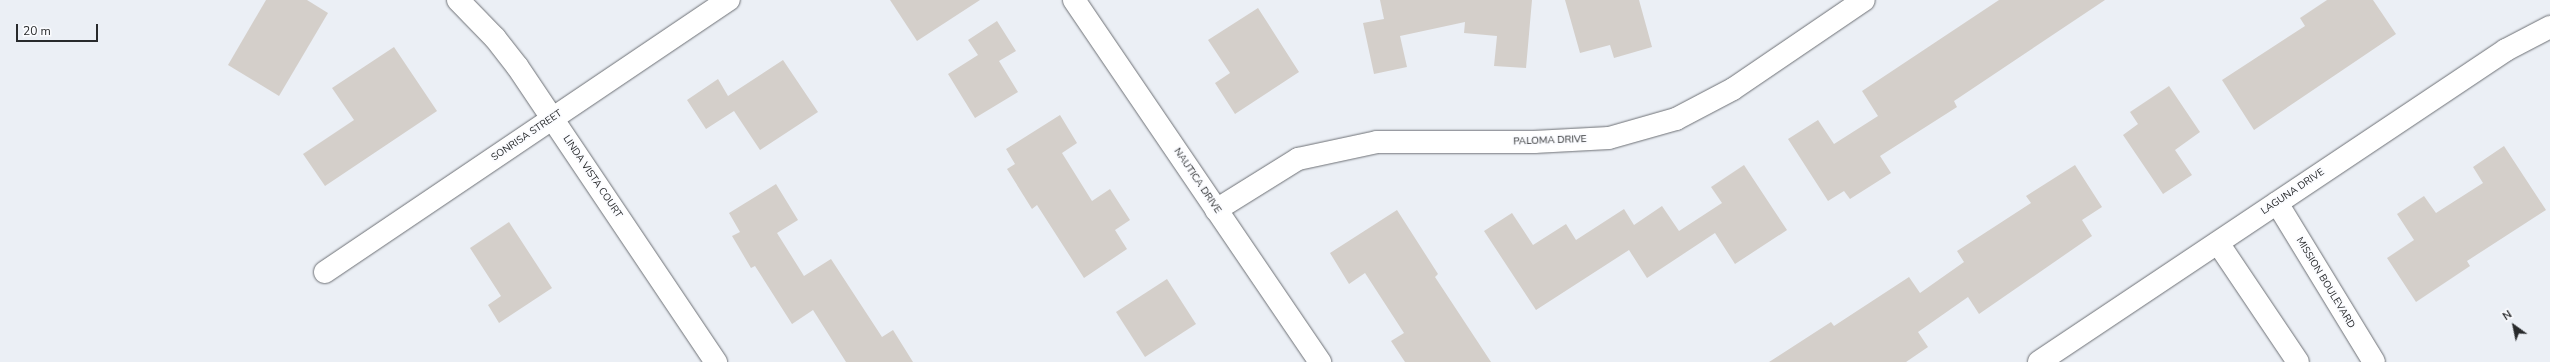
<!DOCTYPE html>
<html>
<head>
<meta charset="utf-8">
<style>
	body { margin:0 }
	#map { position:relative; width:2550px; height:362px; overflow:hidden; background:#ebeff5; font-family:"Nunito Sans",sans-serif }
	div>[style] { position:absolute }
	.building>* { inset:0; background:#d4cfca }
	.roads { filter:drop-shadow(0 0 1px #6d7075) drop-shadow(0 0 1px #6d7075) }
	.minor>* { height:22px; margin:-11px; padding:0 11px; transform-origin:11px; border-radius:11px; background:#fff }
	span { translate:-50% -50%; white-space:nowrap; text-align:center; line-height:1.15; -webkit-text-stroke:3.5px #fbfcff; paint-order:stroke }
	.street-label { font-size:10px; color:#282a2c }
	.north { position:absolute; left:2494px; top:306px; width:40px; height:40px; -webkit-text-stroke:3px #fbfcff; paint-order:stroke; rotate:327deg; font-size:11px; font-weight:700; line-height:16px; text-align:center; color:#282a2c }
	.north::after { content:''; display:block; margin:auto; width:14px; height:18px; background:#282a2c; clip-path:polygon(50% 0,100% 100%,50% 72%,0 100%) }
	.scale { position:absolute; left:16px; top:24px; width:82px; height:18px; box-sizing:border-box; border:2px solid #282a2c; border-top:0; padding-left:5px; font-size:12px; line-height:14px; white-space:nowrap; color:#282a2c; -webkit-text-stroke:3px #fbfcff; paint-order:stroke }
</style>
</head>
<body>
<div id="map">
	<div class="building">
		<div style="clip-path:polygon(266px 0,307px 0,328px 13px,279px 96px,228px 65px)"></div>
		<div style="clip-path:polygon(890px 0,980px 0,917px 41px)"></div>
		<div style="clip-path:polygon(1380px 0,1532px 0,1526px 68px,1494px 66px,1497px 36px,1464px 33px,1465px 22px,1400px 36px,1407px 67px,1374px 74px,1363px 23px,1384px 19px)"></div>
		<div style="clip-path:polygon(1565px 0,1639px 0,1652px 47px,1614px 58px,1610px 45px,1580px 53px)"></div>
		<div style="clip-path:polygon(1999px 0,2105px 0,1954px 101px,1957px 107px,1880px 156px,1891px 173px,1850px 199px,1844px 191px,1828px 201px,1788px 139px,1818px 120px,1834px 144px,1878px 116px,1862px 91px)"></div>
		<div style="clip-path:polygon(2327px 0,2373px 0,2396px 34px,2254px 130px,2222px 80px,2305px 26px,2300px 18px)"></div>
		<div style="clip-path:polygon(1258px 8px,1299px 72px,1235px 114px,1215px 83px,1230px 73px,1208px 40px)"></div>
		<div style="clip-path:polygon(997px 21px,1016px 51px,999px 61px,1018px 92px,975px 118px,948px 74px,978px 55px,968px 40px)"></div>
		<div style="clip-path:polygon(394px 47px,437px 111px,325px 186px,303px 154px,354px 120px,332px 88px)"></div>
		<div style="clip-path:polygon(783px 60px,818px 112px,760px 150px,734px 111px,706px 129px,687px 100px,718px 79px,728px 96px)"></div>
		<div style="clip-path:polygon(2169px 86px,2200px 132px,2175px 150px,2192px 175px,2163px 194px,2123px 135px,2138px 124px,2130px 112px)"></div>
		<div style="clip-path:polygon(1060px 115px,1077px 143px,1062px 153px,1092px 201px,1110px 189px,1130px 220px,1115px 230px,1127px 249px,1084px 278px,1037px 205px,1032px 209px,1007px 169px,1015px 164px,1006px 149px)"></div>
		<div style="clip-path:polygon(2504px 146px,2546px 210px,2467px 261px,2470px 266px,2416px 302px,2387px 258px,2414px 240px,2397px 214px,2424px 196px,2436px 213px,2483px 183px,2473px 167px)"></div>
		<div style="clip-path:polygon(1744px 165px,1787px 230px,1735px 264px,1715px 233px,1647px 278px,1629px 250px,1536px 310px,1484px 231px,1512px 213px,1533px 245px,1566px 224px,1576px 240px,1624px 209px,1634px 225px,1662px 206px,1679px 231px,1722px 203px,1711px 187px)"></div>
		<div style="clip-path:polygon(2075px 165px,2102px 207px,2082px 220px,2092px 236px,1979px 314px,1968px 297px,1918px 332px,1928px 347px,1906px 362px,1769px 362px,1831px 322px,1834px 326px,1909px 277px,1920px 293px,1964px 262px,1957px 251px,2031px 203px,2026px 196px)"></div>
		<div style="clip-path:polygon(776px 184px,798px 220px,777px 233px,804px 276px,831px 259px,882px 337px,893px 330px,913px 362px,846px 362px,813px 310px,792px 324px,755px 266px,751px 268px,732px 236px,740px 232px,729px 213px)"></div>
		<div style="clip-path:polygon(1397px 210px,1438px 274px,1435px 277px,1491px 362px,1405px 362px,1391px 341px,1404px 333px,1365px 273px,1349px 284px,1330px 253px)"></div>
		<div style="clip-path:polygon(509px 222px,552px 288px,499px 323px,488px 305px,501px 296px,470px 248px)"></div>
		<div style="clip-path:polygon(1167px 279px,1196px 324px,1145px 357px,1116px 312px)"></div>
	</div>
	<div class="roads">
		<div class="minor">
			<div style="left:458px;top:0;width:53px;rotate:45.8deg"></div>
			<div style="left:495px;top:38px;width:36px;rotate:52deg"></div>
			<div style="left:517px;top:66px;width:357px;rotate:56.1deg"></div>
			<div style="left:1074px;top:0;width:438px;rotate:55.8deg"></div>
			<div style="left:2277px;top:203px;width:186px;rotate:58.6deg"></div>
			<div style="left:1216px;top:210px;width:97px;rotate:-31.9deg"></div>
			<div style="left:1298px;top:159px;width:81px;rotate:-12.1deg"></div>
			<div style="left:1377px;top:142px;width:157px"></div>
			<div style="left:1534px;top:142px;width:75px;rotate:-3.1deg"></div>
			<div style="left:1609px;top:138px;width:70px;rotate:-15.8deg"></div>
			<div style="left:1676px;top:119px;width:64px;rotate:-27.8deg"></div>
			<div style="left:1733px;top:89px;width:158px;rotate:-34.2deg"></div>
			<div style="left:2218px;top:243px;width:143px;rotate:56.1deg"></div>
			<div style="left:325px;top:272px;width:487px;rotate:-34deg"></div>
			<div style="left:2039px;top:362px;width:562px;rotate:-33.75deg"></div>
			<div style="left:2506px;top:50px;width:50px;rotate:-27.6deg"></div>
		</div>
	</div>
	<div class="street-label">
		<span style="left:527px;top:136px;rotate:-34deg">SONRISA STREET</span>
		<span style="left:1550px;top:141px;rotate:-2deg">PALOMA DRIVE</span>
		<span style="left:592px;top:177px;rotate:56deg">LINDA VISTA COURT</span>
		<span style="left:1197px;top:181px;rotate:56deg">NAUTICA DRIVE</span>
		<span style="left:2293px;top:192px;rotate:-34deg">LAGUNA DRIVE</span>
		<span style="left:2325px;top:283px;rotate:59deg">MISSION BOULEVARD</span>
	</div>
	<div class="north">N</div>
	<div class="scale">20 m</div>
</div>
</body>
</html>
